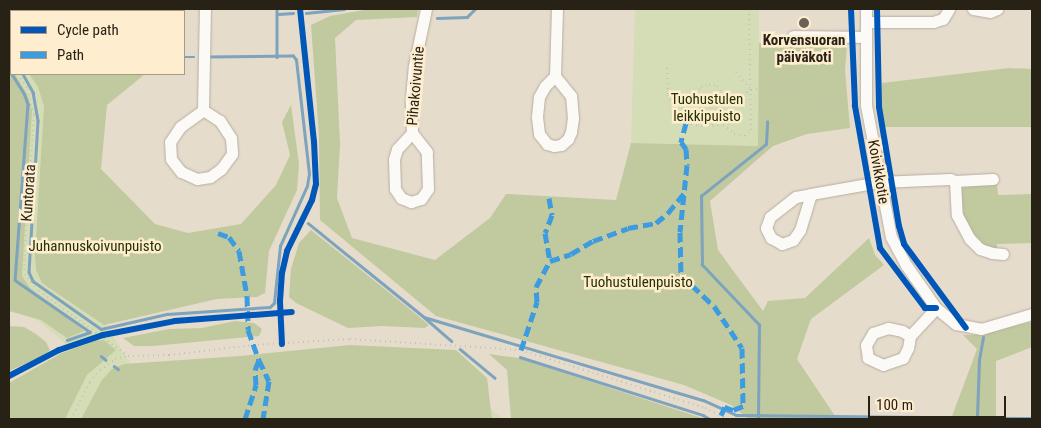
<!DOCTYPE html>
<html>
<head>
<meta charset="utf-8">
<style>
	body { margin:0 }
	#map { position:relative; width:1041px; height:428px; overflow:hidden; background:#e6dccc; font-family:"Roboto Condensed",sans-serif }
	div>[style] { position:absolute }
	.green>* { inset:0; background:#d5ddb6 }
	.forest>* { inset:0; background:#c1c99e }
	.stream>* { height:2.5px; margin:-1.25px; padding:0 1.25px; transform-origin:1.25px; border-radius:1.25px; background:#7da3bd }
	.path>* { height:2px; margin-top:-1px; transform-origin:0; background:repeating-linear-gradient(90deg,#c5c2bc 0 1px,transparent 0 5px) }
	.roads { filter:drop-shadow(0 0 1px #b5aea1) drop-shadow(0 0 1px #b5aea1) }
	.minor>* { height:11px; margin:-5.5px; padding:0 5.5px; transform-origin:5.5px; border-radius:5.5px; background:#fbfaf7 }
	.quiet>* { height:5px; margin-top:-2.5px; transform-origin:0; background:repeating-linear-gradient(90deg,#3d9bdf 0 10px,transparent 0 15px) }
	.cycleway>* { height:6px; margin:-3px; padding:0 3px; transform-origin:3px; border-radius:3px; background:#0057b8 }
	.dots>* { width:14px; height:14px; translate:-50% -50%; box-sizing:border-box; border:2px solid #feedcf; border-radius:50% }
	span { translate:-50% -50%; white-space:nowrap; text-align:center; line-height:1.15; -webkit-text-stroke:5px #feedcf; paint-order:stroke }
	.poi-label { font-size:15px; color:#272116; font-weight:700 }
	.street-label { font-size:15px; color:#272116 }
	.park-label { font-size:15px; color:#243201 }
	.frame { position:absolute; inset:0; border:10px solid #272116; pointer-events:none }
	.legend { position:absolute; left:10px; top:10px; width:175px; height:65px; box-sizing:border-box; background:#feedcf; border:1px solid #a89b85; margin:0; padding:6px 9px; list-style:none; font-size:15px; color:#272116 }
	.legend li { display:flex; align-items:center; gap:10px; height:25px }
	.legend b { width:25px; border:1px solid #a89b85 }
	.scale { position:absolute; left:868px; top:396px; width:138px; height:22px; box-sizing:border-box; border:2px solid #272116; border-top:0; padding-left:6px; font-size:15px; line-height:18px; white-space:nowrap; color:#272116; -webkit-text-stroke:4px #feedcf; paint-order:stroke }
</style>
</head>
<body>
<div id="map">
	<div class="green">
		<div style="clip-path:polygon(9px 9px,11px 11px,11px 74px,49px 74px,96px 310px,135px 370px,479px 402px,505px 419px,9px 419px,45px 374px,65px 343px,39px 321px,9px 308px)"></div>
		<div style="clip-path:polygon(635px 9px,759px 9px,759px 146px,631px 143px)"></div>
	</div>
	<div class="forest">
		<div style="clip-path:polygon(370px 9px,418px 9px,417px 17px,356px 20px,335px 38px,340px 144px,337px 198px,352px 238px,435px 260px,490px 218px,506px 194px,616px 200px,631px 143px,758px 146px,759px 43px,847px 44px,845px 70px,850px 128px,807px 134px,773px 146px,710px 201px,718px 250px,763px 311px,768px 301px,805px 298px,869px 238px,875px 255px,884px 265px,811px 319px,797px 359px,837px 419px,749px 419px,731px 405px,684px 385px,436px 316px,320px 220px,319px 136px,311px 25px,330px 16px)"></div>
		<div style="clip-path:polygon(9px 65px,11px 74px,15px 74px,28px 96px,32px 111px,22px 276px,30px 288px,84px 331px,67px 338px,41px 320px,9px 311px)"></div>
		<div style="clip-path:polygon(1009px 68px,1032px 69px,1032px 127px,881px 127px,882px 83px)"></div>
		<div style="clip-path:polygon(29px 74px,145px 74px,107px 105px,101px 169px,155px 224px,188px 233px,241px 224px,276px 185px,290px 155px,282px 122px,291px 105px,299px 164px,297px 190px,269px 251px,265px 293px,257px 297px,217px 299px,104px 325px,42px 283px,36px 270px,35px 255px,44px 106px,38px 87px)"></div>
		<div style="clip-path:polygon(997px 184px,998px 195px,1032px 194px,1032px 243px,997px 244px,997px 250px,982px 246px,973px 236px,960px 214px,959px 189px,964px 185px)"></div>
		<div style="clip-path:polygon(311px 230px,406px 306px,429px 325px,425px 328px,382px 326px,348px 328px,296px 303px,289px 297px,291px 269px,299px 243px)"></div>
		<div style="clip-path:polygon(235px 321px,254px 323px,262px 329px,259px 336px,153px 346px,134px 346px,123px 338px,169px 329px,202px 328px)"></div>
		<div style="clip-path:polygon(1032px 322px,1032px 347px,996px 361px,996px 419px,951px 419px,977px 349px,963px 335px,977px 335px)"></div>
		<div style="clip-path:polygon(9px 326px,24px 327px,36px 334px,46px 342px,50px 350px,45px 355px,9px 371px)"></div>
		<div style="clip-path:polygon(104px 340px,116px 350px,87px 375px,65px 419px,9px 419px,9px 383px,60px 354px,95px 341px)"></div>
		<div style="clip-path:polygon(350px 345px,456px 350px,487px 378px,492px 419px,81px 419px,102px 380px,112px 369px,124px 364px,240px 356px)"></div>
		<div style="clip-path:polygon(489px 354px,518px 358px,705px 419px,511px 419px,507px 370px)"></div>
	</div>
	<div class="stream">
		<div style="left:37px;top:9px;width:4px;rotate:34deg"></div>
		<div style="left:277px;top:9px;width:48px;rotate:90deg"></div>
		<div style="left:306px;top:13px;width:38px;rotate:-6deg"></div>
		<div style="left:278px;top:14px;width:15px;rotate:-4deg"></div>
		<div style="left:437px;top:18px;width:30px;rotate:-2deg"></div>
		<div style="left:467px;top:17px;width:11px;rotate:-45deg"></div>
		<div style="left:9px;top:52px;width:4px;rotate:63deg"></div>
		<div style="left:184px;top:57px;width:10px"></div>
		<div style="left:12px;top:74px;width:22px;rotate:58deg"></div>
		<div style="left:24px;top:93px;width:12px;rotate:70deg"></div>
		<div style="left:28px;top:104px;width:176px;rotate:94.2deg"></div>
		<div style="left:15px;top:280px;width:91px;rotate:34.7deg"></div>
		<div style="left:23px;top:74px;width:21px;rotate:61deg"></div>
		<div style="left:33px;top:92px;width:29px;rotate:80deg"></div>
		<div style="left:38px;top:121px;width:151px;rotate:93.4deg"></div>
		<div style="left:29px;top:272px;width:10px;rotate:66deg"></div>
		<div style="left:33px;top:281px;width:83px;rotate:35.2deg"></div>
		<div style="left:101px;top:329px;width:68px;rotate:-12.8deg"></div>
		<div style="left:167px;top:314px;width:103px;rotate:-3.9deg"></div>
		<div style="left:270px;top:307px;width:6px;rotate:-45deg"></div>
		<div style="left:274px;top:303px;width:57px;rotate:-84deg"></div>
		<div style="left:280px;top:246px;width:66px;rotate:-65.8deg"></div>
		<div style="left:307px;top:186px;width:12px;rotate:-81deg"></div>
		<div style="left:309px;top:174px;width:115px;rotate:-96.5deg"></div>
		<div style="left:296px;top:60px;width:5px;rotate:-127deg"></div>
		<div style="left:293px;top:56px;width:85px;rotate:179.3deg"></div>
		<div style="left:308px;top:223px;width:149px;rotate:39deg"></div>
		<div style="left:424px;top:317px;width:291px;rotate:16.6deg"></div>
		<div style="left:703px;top:400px;width:36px;rotate:24deg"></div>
		<div style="left:736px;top:415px;width:296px;rotate:0.6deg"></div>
		<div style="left:425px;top:318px;width:35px;rotate:41deg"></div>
		<div style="left:67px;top:340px;width:24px;rotate:-19deg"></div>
		<div style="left:460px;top:349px;width:45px;rotate:39.6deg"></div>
		<div style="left:101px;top:356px;width:6px;rotate:39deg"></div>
		<div style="left:520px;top:357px;width:192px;rotate:17.6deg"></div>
		<div style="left:703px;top:415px;width:8px;rotate:30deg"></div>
		<div style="left:114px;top:366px;width:5px;rotate:37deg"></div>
		<div style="left:977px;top:417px;width:57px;rotate:-88deg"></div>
		<div style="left:979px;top:360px;width:23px;rotate:-80deg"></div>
		<div style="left:758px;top:419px;width:94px;rotate:-89.4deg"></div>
		<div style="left:759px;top:325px;width:83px;rotate:-133.5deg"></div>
		<div style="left:702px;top:265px;width:69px;rotate:-90.8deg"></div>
		<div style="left:701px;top:196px;width:83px;rotate:-38.7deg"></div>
		<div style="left:766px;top:144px;width:22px;rotate:-87deg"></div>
	</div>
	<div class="path">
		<div style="left:9px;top:59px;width:4px;rotate:63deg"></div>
		<div style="left:667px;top:68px;width:27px;rotate:88deg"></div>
		<div style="left:668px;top:95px;width:25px;rotate:5deg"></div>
		<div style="left:693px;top:97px;width:28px;rotate:30deg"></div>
		<div style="left:717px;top:111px;width:15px;rotate:67deg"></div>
		<div style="left:723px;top:125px;width:14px;rotate:39deg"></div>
		<div style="left:734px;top:134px;width:11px;rotate:10deg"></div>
		<div style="left:745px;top:136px;width:8px;rotate:-45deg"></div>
		<div style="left:751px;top:130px;width:121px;rotate:-90.9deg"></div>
		<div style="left:736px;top:72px;width:23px;rotate:50deg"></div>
		<div style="left:18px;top:74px;width:18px;rotate:56deg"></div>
		<div style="left:28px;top:89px;width:27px;rotate:77deg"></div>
		<div style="left:34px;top:115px;width:144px;rotate:94deg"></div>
		<div style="left:24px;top:259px;width:15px;rotate:86deg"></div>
		<div style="left:25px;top:274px;width:22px;rotate:51deg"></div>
		<div style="left:39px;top:291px;width:110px;rotate:36.1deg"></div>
		<div style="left:668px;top:95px;width:21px;rotate:65deg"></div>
		<div style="left:677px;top:114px;width:13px;rotate:45deg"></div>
		<div style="left:686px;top:123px;width:16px;rotate:11deg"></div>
		<div style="left:702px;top:126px;width:20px;rotate:-3deg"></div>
		<div style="left:693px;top:97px;width:13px;rotate:-51deg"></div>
		<div style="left:701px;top:87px;width:9px;rotate:-21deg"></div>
		<div style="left:709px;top:84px;width:8px;rotate:14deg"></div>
		<div style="left:717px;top:86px;width:11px;rotate:49deg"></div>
		<div style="left:724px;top:94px;width:15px;rotate:16deg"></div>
		<div style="left:738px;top:98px;width:15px;rotate:-32deg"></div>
		<div style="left:751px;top:90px;width:33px;rotate:-9deg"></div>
		<div style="left:784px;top:85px;width:45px;rotate:22deg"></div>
		<div style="left:826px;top:102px;width:29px;rotate:8deg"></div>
		<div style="left:71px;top:419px;width:42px;rotate:-62.8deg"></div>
		<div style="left:90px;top:382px;width:16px;rotate:-50deg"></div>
		<div style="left:100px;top:370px;width:19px;rotate:-36deg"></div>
		<div style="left:115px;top:359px;width:13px;rotate:-13deg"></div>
		<div style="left:128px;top:356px;width:41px;rotate:-1.4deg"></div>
		<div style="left:169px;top:355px;width:85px;rotate:-6.8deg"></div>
		<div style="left:253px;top:345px;width:97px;rotate:-3.5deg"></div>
		<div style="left:350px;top:339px;width:171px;rotate:3.7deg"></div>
		<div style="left:521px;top:350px;width:193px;rotate:17.5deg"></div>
		<div style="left:705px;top:408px;width:25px;rotate:26deg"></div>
	</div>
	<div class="roads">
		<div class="minor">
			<div style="left:866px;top:9px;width:96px;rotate:90deg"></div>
			<div style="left:866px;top:105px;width:134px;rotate:79.3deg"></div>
			<div style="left:891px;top:237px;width:32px;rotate:62deg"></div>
			<div style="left:906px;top:265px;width:52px;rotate:55.1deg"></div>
			<div style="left:936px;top:308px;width:26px;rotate:39deg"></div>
			<div style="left:956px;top:324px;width:25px;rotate:11deg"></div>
			<div style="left:981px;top:329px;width:53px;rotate:-16.4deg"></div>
			<div style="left:973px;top:9px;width:17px;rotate:10deg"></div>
			<div style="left:990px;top:12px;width:8px;rotate:-23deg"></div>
			<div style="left:866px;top:22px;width:67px"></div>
			<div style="left:933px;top:22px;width:10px;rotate:-17deg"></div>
			<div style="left:943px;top:19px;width:12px;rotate:-59deg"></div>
			<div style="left:793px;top:36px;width:72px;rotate:0.8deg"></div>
			<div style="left:555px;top:76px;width:14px;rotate:135deg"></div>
			<div style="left:545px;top:86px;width:13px;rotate:119deg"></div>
			<div style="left:539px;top:97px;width:20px;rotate:96deg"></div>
			<div style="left:537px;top:117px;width:17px;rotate:83deg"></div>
			<div style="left:539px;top:134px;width:13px;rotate:51deg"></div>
			<div style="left:547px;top:144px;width:7px;rotate:16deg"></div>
			<div style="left:554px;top:146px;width:7px;rotate:-8deg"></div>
			<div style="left:561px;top:145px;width:9px;rotate:-41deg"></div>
			<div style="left:568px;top:139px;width:8px;rotate:-67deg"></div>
			<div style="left:571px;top:132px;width:14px;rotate:-82deg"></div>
			<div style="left:573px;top:118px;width:22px;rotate:-95deg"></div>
			<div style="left:571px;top:96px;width:26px;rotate:-129deg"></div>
			<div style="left:555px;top:76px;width:67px;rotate:-88.3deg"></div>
			<div style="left:203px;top:110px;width:20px;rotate:33deg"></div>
			<div style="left:220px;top:121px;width:20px;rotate:57deg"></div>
			<div style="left:231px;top:138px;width:16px;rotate:86deg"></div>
			<div style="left:232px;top:154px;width:19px;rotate:126deg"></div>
			<div style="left:221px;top:169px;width:14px;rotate:144deg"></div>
			<div style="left:210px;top:177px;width:13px;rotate:171deg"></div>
			<div style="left:197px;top:179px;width:17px;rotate:-156deg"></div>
			<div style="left:181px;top:172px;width:16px;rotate:-128deg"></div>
			<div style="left:171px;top:159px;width:17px;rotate:-93deg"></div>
			<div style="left:170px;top:142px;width:18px;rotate:-56deg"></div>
			<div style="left:180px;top:127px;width:29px;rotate:-36deg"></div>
			<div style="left:203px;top:110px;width:101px;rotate:-88.9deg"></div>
			<div style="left:412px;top:133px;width:22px;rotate:133deg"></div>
			<div style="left:397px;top:149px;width:10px;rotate:107deg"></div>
			<div style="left:394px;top:159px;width:30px;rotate:88deg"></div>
			<div style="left:395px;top:189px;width:11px;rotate:56deg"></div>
			<div style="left:401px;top:198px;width:11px;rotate:22deg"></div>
			<div style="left:411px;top:202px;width:10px;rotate:-17deg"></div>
			<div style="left:421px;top:199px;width:12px;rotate:-55deg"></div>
			<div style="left:428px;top:189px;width:37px;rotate:-92deg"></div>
			<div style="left:427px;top:152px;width:24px;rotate:-128deg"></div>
			<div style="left:412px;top:133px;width:34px;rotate:-92deg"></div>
			<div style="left:411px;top:99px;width:33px;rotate:-85deg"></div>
			<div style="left:414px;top:66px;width:58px;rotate:-78.1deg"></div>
			<div style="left:955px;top:181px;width:38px;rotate:-3deg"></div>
			<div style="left:811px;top:194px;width:38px;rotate:107deg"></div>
			<div style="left:800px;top:230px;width:12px;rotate:125deg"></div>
			<div style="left:793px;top:240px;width:12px;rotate:160deg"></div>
			<div style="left:782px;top:244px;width:13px;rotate:-151deg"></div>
			<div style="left:771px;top:238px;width:11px;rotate:-117deg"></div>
			<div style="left:766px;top:228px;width:12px;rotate:-70deg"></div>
			<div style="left:770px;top:217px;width:33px;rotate:-38deg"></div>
			<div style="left:796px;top:197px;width:15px;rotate:-11deg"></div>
			<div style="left:811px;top:194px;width:69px;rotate:-10deg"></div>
			<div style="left:879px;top:182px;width:71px;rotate:-2.4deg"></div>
			<div style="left:950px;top:179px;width:5px;rotate:22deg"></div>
			<div style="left:955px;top:181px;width:34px;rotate:87deg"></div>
			<div style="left:957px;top:215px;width:27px;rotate:62deg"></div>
			<div style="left:970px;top:239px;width:14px;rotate:45deg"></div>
			<div style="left:980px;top:249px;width:13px;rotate:18deg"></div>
			<div style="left:992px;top:253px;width:11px;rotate:5deg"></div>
			<div style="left:910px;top:336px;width:12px;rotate:99deg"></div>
			<div style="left:908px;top:348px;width:11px;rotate:117deg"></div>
			<div style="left:903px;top:358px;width:21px;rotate:161deg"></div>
			<div style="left:883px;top:365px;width:17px;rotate:-155deg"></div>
			<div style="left:868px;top:358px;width:13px;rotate:-99deg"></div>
			<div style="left:866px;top:345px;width:14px;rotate:-60deg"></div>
			<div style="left:873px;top:333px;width:16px;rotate:-18deg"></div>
			<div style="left:888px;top:328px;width:14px;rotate:12deg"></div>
			<div style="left:902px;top:331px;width:9px;rotate:32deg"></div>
			<div style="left:910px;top:336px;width:38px;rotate:-47deg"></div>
		</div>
	</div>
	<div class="quiet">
		<div style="left:686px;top:123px;width:20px;rotate:105deg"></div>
		<div style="left:681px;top:142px;width:9px;rotate:54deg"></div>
		<div style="left:686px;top:149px;width:16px;rotate:86deg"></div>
		<div style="left:687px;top:165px;width:67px;rotate:96deg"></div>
		<div style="left:680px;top:232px;width:43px;rotate:88.7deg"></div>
		<div style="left:681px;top:275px;width:45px;rotate:43.2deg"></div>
		<div style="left:714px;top:306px;width:50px;rotate:56.3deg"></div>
		<div style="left:742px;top:348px;width:58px;rotate:89deg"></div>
		<div style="left:743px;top:406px;width:11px;rotate:158deg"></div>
		<div style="left:733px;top:410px;width:9px;rotate:-159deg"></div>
		<div style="left:725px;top:407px;width:9px;rotate:117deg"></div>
		<div style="left:549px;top:198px;width:17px;rotate:80deg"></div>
		<div style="left:552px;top:215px;width:19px;rotate:111deg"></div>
		<div style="left:545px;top:233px;width:28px;rotate:80deg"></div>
		<div style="left:218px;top:233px;width:12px;rotate:20deg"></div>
		<div style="left:229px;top:237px;width:17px;rotate:54deg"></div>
		<div style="left:239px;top:251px;width:46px;rotate:79.9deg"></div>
		<div style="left:247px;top:296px;width:34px;rotate:88deg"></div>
		<div style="left:248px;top:330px;width:32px;rotate:70deg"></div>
		<div style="left:259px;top:360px;width:23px;rotate:65deg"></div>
		<div style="left:269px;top:381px;width:38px;rotate:99deg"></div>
		<div style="left:521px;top:350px;width:51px;rotate:-71.6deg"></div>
		<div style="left:537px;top:302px;width:15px;rotate:-94deg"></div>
		<div style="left:536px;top:287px;width:30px;rotate:-62deg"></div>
		<div style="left:550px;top:261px;width:22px;rotate:-18deg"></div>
		<div style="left:571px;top:254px;width:26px;rotate:-31deg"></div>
		<div style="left:593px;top:241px;width:37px;rotate:-20deg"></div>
		<div style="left:628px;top:228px;width:28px;rotate:-10deg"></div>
		<div style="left:656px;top:223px;width:16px;rotate:-40deg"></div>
		<div style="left:668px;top:213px;width:26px;rotate:-51deg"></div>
		<div style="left:245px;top:419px;width:36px;rotate:-72deg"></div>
		<div style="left:256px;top:385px;width:15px;rotate:-94deg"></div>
		<div style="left:255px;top:370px;width:11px;rotate:-68deg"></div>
	</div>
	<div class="cycleway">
		<div style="left:851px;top:9px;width:97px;rotate:87.6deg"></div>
		<div style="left:855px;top:106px;width:144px;rotate:80deg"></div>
		<div style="left:880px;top:248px;width:75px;rotate:53.1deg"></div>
		<div style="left:925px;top:308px;width:11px"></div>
		<div style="left:877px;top:9px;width:98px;rotate:88.8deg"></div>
		<div style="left:879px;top:107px;width:121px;rotate:80.5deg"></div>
		<div style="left:899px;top:226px;width:19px;rotate:74deg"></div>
		<div style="left:904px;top:244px;width:104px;rotate:53.6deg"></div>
		<div style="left:282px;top:344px;width:43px;rotate:-92.7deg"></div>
		<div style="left:280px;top:301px;width:28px;rotate:-86deg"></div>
		<div style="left:282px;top:273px;width:23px;rotate:-77deg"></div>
		<div style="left:287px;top:251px;width:57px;rotate:-63.9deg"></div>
		<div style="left:312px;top:200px;width:16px;rotate:-76deg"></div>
		<div style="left:316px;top:184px;width:42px;rotate:-92.7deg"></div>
		<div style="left:314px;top:142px;width:134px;rotate:-96deg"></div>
		<div style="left:9px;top:376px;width:56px;rotate:-27.5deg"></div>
		<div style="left:59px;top:350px;width:46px;rotate:-18.8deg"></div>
		<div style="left:103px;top:335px;width:73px;rotate:-11deg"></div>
		<div style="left:175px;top:321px;width:117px;rotate:-4.4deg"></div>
	</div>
	<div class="dots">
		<div style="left:804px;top:23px;background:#6a6256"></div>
	</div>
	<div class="poi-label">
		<span style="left:804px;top:49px">Korvensuoran<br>päiväkoti</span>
	</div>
	<div class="street-label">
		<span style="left:416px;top:86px;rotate:-85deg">Pihakoivuntie</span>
		<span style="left:878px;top:172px;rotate:80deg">Koivikkotie</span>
		<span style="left:29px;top:193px;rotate:-86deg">Kuntorata</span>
	</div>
	<div class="park-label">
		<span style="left:707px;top:108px">Tuohustulen<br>leikkipuisto</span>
		<span style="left:95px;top:247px">Juhannuskoivunpuisto</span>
		<span style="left:638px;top:283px">Tuohustulenpuisto</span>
	</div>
	<div class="frame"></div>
	<ul class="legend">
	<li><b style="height:6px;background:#0057b8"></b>Cycle path</li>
	<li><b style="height:6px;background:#3d9bdf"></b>Path</li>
	</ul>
	<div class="scale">100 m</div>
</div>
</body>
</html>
